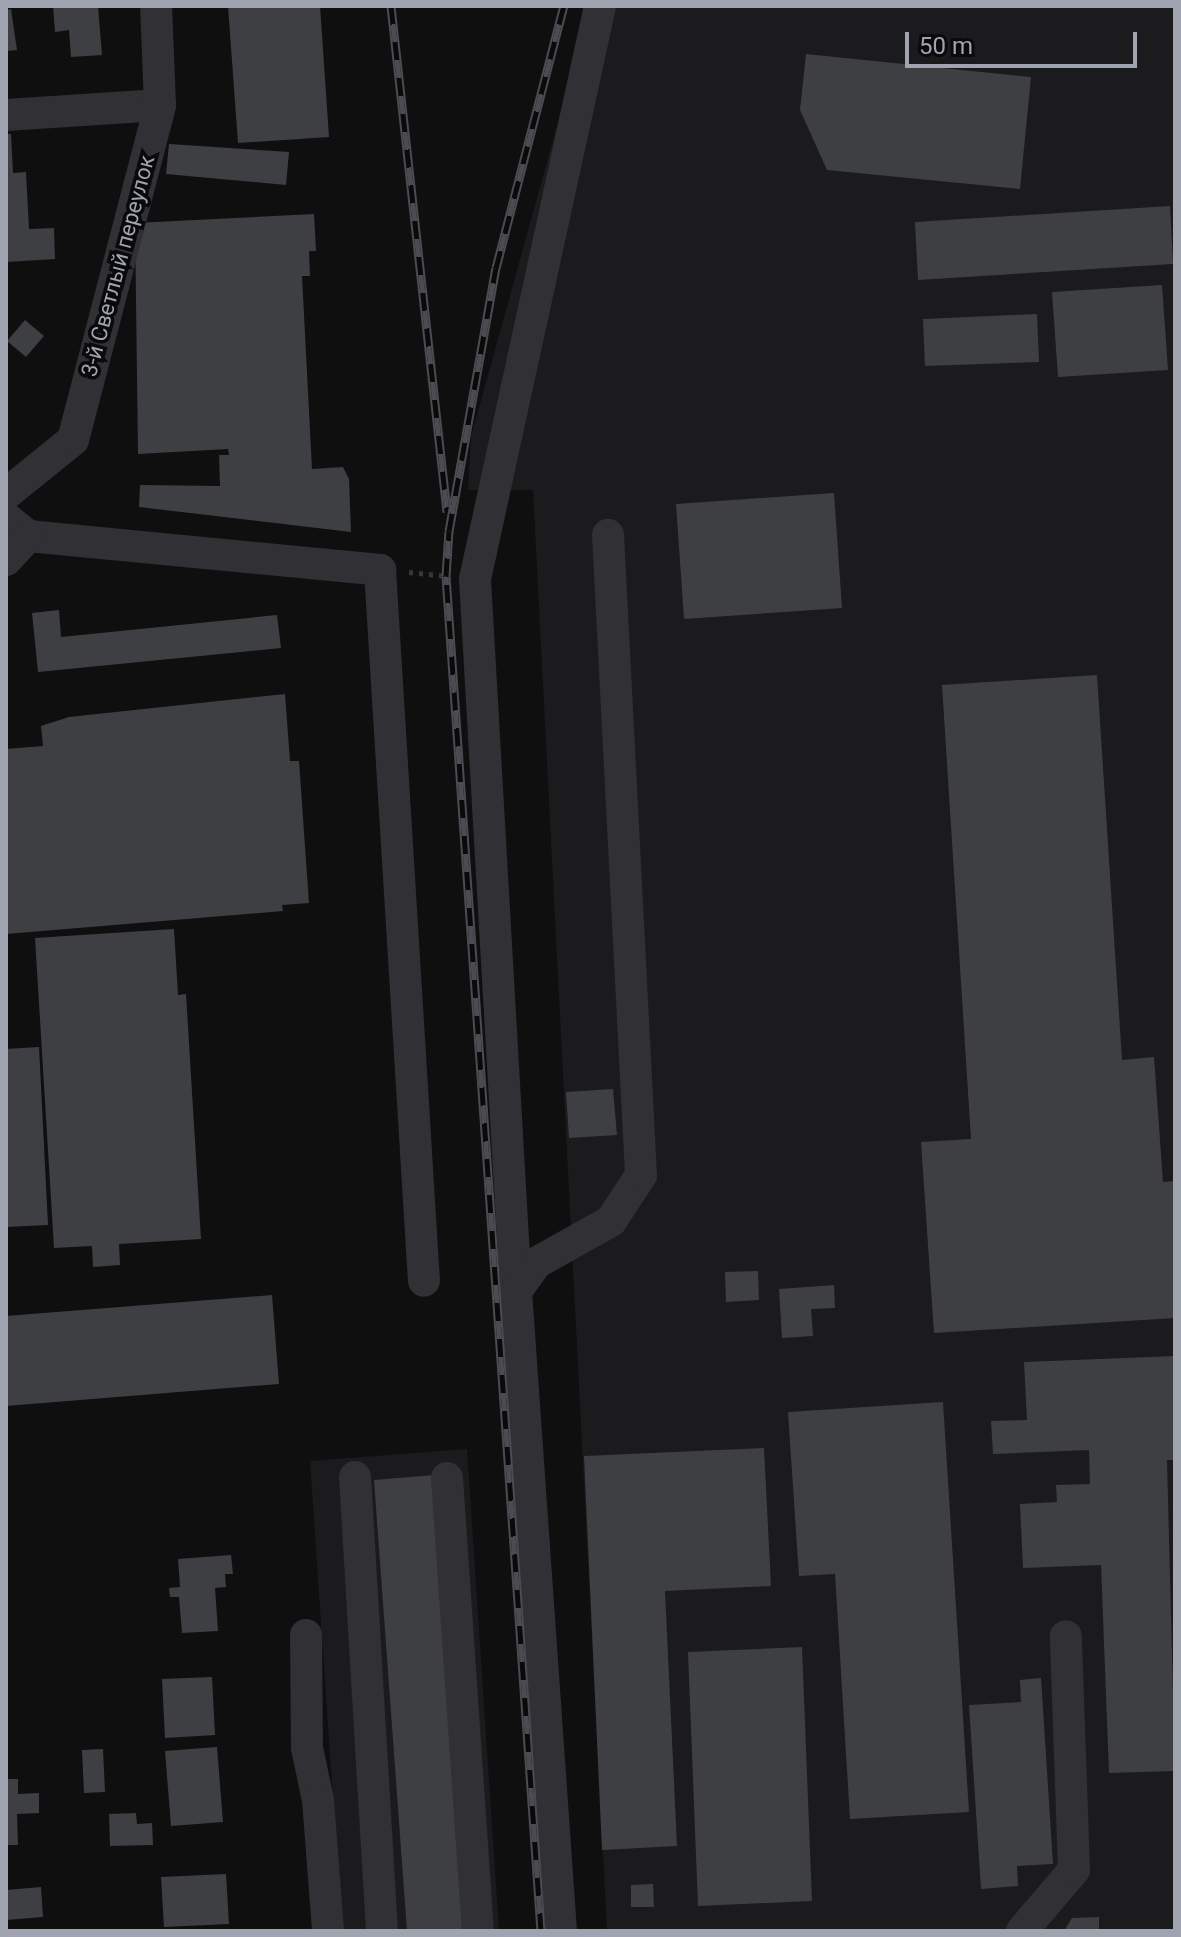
<!DOCTYPE html>
<html>
<head>
<meta charset="utf-8">
<style>
	body { margin:0 }
	#map { position:relative; width:1181px; height:1937px; overflow:hidden; background:#0f0f10; font-family:Roboto,sans-serif }
	div>[style] { position:absolute }
	.built>* { inset:0; background:#1b1b1d }
	.building>* { inset:0; background:#3e3f43 }
	.path>* { height:5px; margin-top:-2.5px; transform-origin:0; background:repeating-linear-gradient(90deg,#36373c 0 4px,transparent 0 10px) }
	.minor>* { height:32px; margin:-16px; padding:0 16px; transform-origin:16px; border-radius:16px; background:#303035 }
	.rail>* { height:9px; margin-top:-4.5px; transform-origin:0; background:repeating-linear-gradient(90deg,#0a0a0b 0 18px,#4a4c52 0 36px); box-sizing:border-box; border-block:2px solid #4a4c52 }
	span { translate:-50% -50%; white-space:nowrap; text-align:center; line-height:1.15; -webkit-text-stroke:7px #0a0a0b; paint-order:stroke }
	.street-label { font-size:22px; color:#a0a4b1 }
	.frame { position:absolute; inset:0; border:8px solid #a0a4b1; pointer-events:none }
	.scale { position:absolute; left:905px; top:32px; width:232px; height:36px; box-sizing:border-box; border:4px solid #a0a4b1; border-top:0; padding-left:10px; font-size:24px; line-height:28px; white-space:nowrap; color:#a0a4b1; -webkit-text-stroke:6px #0a0a0b; paint-order:stroke }
</style>
</head>
<body>
<div id="map">
	<div class="built">
		<div style="clip-path:polygon(590px 6px,1175px 6px,1175px 1931px,607px 1931px,533px 490px,468px 490px,471px 437px)"></div>
		<div style="clip-path:polygon(467px 1449px,499px 1931px,342px 1931px,310px 1461px)"></div>
	</div>
	<div class="building">
		<div style="clip-path:polygon(53px 6px,98px 6px,102px 55px,71px 57px,69px 30px,55px 32px)"></div>
		<div style="clip-path:polygon(228px 6px,320px 6px,329px 137px,238px 143px)"></div>
		<div style="clip-path:polygon(11px 9px,17px 50px,6px 51px,6px 10px)"></div>
		<div style="clip-path:polygon(806px 54px,1031px 77px,1020px 189px,827px 170px,800px 110px)"></div>
		<div style="clip-path:polygon(6px 134px,11px 134px,13px 173px,26px 172px,29px 229px,54px 228px,55px 259px,6px 262px)"></div>
		<div style="clip-path:polygon(169px 144px,289px 152px,286px 185px,166px 174px)"></div>
		<div style="clip-path:polygon(1170px 206px,1173px 264px,918px 280px,915px 222px)"></div>
		<div style="clip-path:polygon(314px 214px,316px 251px,309px 251px,310px 276px,302px 276px,312px 469px,343px 467px,349px 479px,351px 532px,139px 507px,140px 485px,220px 486px,219px 455px,229px 455px,228px 449px,138px 454px,135px 223px)"></div>
		<div style="clip-path:polygon(1162px 285px,1168px 370px,1058px 377px,1052px 292px)"></div>
		<div style="clip-path:polygon(1037px 314px,1039px 362px,925px 366px,923px 319px)"></div>
		<div style="clip-path:polygon(25px 320px,44px 336px,26px 357px,7px 341px)"></div>
		<div style="clip-path:polygon(834px 493px,842px 608px,684px 619px,676px 504px)"></div>
		<div style="clip-path:polygon(59px 610px,61px 637px,277px 615px,281px 648px,38px 672px,32px 613px)"></div>
		<div style="clip-path:polygon(1097px 675px,1122px 1060px,1154px 1057px,1163px 1182px,1175px 1181px,1175px 1318px,934px 1333px,921px 1142px,971px 1139px,942px 685px)"></div>
		<div style="clip-path:polygon(285px 694px,290px 761px,299px 761px,309px 903px,282px 905px,283px 911px,6px 934px,6px 749px,43px 746px,41px 726px,69px 717px)"></div>
		<div style="clip-path:polygon(174px 929px,178px 995px,186px 994px,201px 1239px,119px 1244px,120px 1265px,93px 1267px,92px 1246px,54px 1248px,35px 938px)"></div>
		<div style="clip-path:polygon(39px 1047px,48px 1225px,6px 1227px,6px 1049px)"></div>
		<div style="clip-path:polygon(613px 1089px,617px 1135px,569px 1138px,566px 1092px)"></div>
		<div style="clip-path:polygon(758px 1271px,759px 1300px,726px 1302px,725px 1272px)"></div>
		<div style="clip-path:polygon(834px 1285px,835px 1308px,811px 1309px,813px 1336px,782px 1338px,779px 1289px)"></div>
		<div style="clip-path:polygon(272px 1295px,279px 1384px,6px 1406px,6px 1316px)"></div>
		<div style="clip-path:polygon(1175px 1356px,1175px 1460px,1167px 1460px,1175px 1771px,1109px 1773px,1101px 1565px,1023px 1568px,1020px 1504px,1057px 1502px,1056px 1485px,1090px 1484px,1089px 1450px,993px 1454px,991px 1421px,1027px 1420px,1024px 1362px)"></div>
		<div style="clip-path:polygon(943px 1402px,969px 1812px,850px 1819px,835px 1574px,799px 1576px,788px 1412px)"></div>
		<div style="clip-path:polygon(764px 1448px,771px 1586px,665px 1591px,677px 1846px,602px 1850px,584px 1456px)"></div>
		<div style="clip-path:polygon(434px 1475px,467px 1931px,407px 1931px,374px 1480px)"></div>
		<div style="clip-path:polygon(231px 1555px,233px 1574px,225px 1574px,226px 1587px,215px 1588px,218px 1631px,182px 1633px,179px 1597px,170px 1597px,169px 1588px,180px 1587px,178px 1559px)"></div>
		<div style="clip-path:polygon(802px 1647px,812px 1901px,698px 1906px,688px 1652px)"></div>
		<div style="clip-path:polygon(212px 1677px,215px 1735px,165px 1738px,162px 1679px)"></div>
		<div style="clip-path:polygon(1041px 1678px,1053px 1864px,1017px 1866px,1018px 1886px,981px 1889px,969px 1705px,1021px 1702px,1020px 1680px)"></div>
		<div style="clip-path:polygon(217px 1747px,223px 1822px,171px 1826px,165px 1751px)"></div>
		<div style="clip-path:polygon(103px 1749px,105px 1792px,84px 1793px,82px 1750px)"></div>
		<div style="clip-path:polygon(6px 1779px,18px 1779px,18px 1794px,39px 1793px,39px 1813px,17px 1814px,18px 1845px,6px 1845px)"></div>
		<div style="clip-path:polygon(136px 1813px,137px 1824px,152px 1823px,153px 1845px,110px 1846px,109px 1814px)"></div>
		<div style="clip-path:polygon(226px 1874px,229px 1924px,164px 1927px,161px 1877px)"></div>
		<div style="clip-path:polygon(653px 1884px,654px 1907px,631px 1907px,631px 1885px)"></div>
		<div style="clip-path:polygon(41px 1887px,43px 1917px,6px 1920px,6px 1890px)"></div>
		<div style="clip-path:polygon(1099px 1917px,1099px 1931px,1064px 1931px,1072px 1918px)"></div>
	</div>
	<div class="path">
		<div style="left:409px;top:572px;width:38px;rotate:6deg"></div>
	</div>
	<div class="minor">
		<div style="left:6px;top:115px;width:154px;rotate:-3.7deg"></div>
		<div style="left:6px;top:494px;width:86px;rotate:-38.9deg"></div>
		<div style="left:73px;top:440px;width:346px;rotate:-75.4deg"></div>
		<div style="left:160px;top:105px;width:99px;rotate:-92.3deg"></div>
		<div style="left:6px;top:518px;width:28px;rotate:39deg"></div>
		<div style="left:28px;top:536px;width:354px;rotate:5.5deg"></div>
		<div style="left:380px;top:570px;width:712px;rotate:86.46deg"></div>
		<div style="left:6px;top:560px;width:33px;rotate:-47deg"></div>
		<div style="left:516px;top:1291px;width:713px;rotate:-93.3deg"></div>
		<div style="left:475px;top:579px;width:586px;rotate:-77.69deg"></div>
		<div style="left:355px;top:1477px;width:455px;rotate:86.6deg"></div>
		<div style="left:447px;top:1478px;width:454px;rotate:86.1deg"></div>
		<div style="left:306px;top:1635px;width:113px;rotate:89.5deg"></div>
		<div style="left:307px;top:1748px;width:53px;rotate:78.1deg"></div>
		<div style="left:318px;top:1800px;width:131px;rotate:85.6deg"></div>
		<div style="left:561px;top:1931px;width:642px;rotate:-94.02deg"></div>
		<div style="left:516px;top:1291px;width:34px;rotate:-54deg"></div>
		<div style="left:536px;top:1263px;width:86px;rotate:-29.2deg"></div>
		<div style="left:611px;top:1221px;width:55px;rotate:-56.9deg"></div>
		<div style="left:641px;top:1175px;width:641px;rotate:-92.95deg"></div>
		<div style="left:1022px;top:1931px;width:80px;rotate:-49.6deg"></div>
		<div style="left:1074px;top:1870px;width:234px;rotate:-92deg"></div>
	</div>
	<div class="rail">
		<div style="left:391px;top:6px;width:509px;rotate:83.68deg"></div>
		<div style="left:541px;top:1931px;width:1358px;rotate:-94.01deg"></div>
		<div style="left:446px;top:576px;width:45px;rotate:-86.2deg"></div>
		<div style="left:449px;top:531px;width:267px;rotate:-79.9deg"></div>
		<div style="left:496px;top:268px;width:271px;rotate:-75.5deg"></div>
	</div>
	<div class="street-label">
		<span style="left:118px;top:266px;rotate:-75deg">3-й Светлый переулок</span>
	</div>
	<div class="frame"></div>
	<div class="scale">50 m</div>
</div>
</body>
</html>
